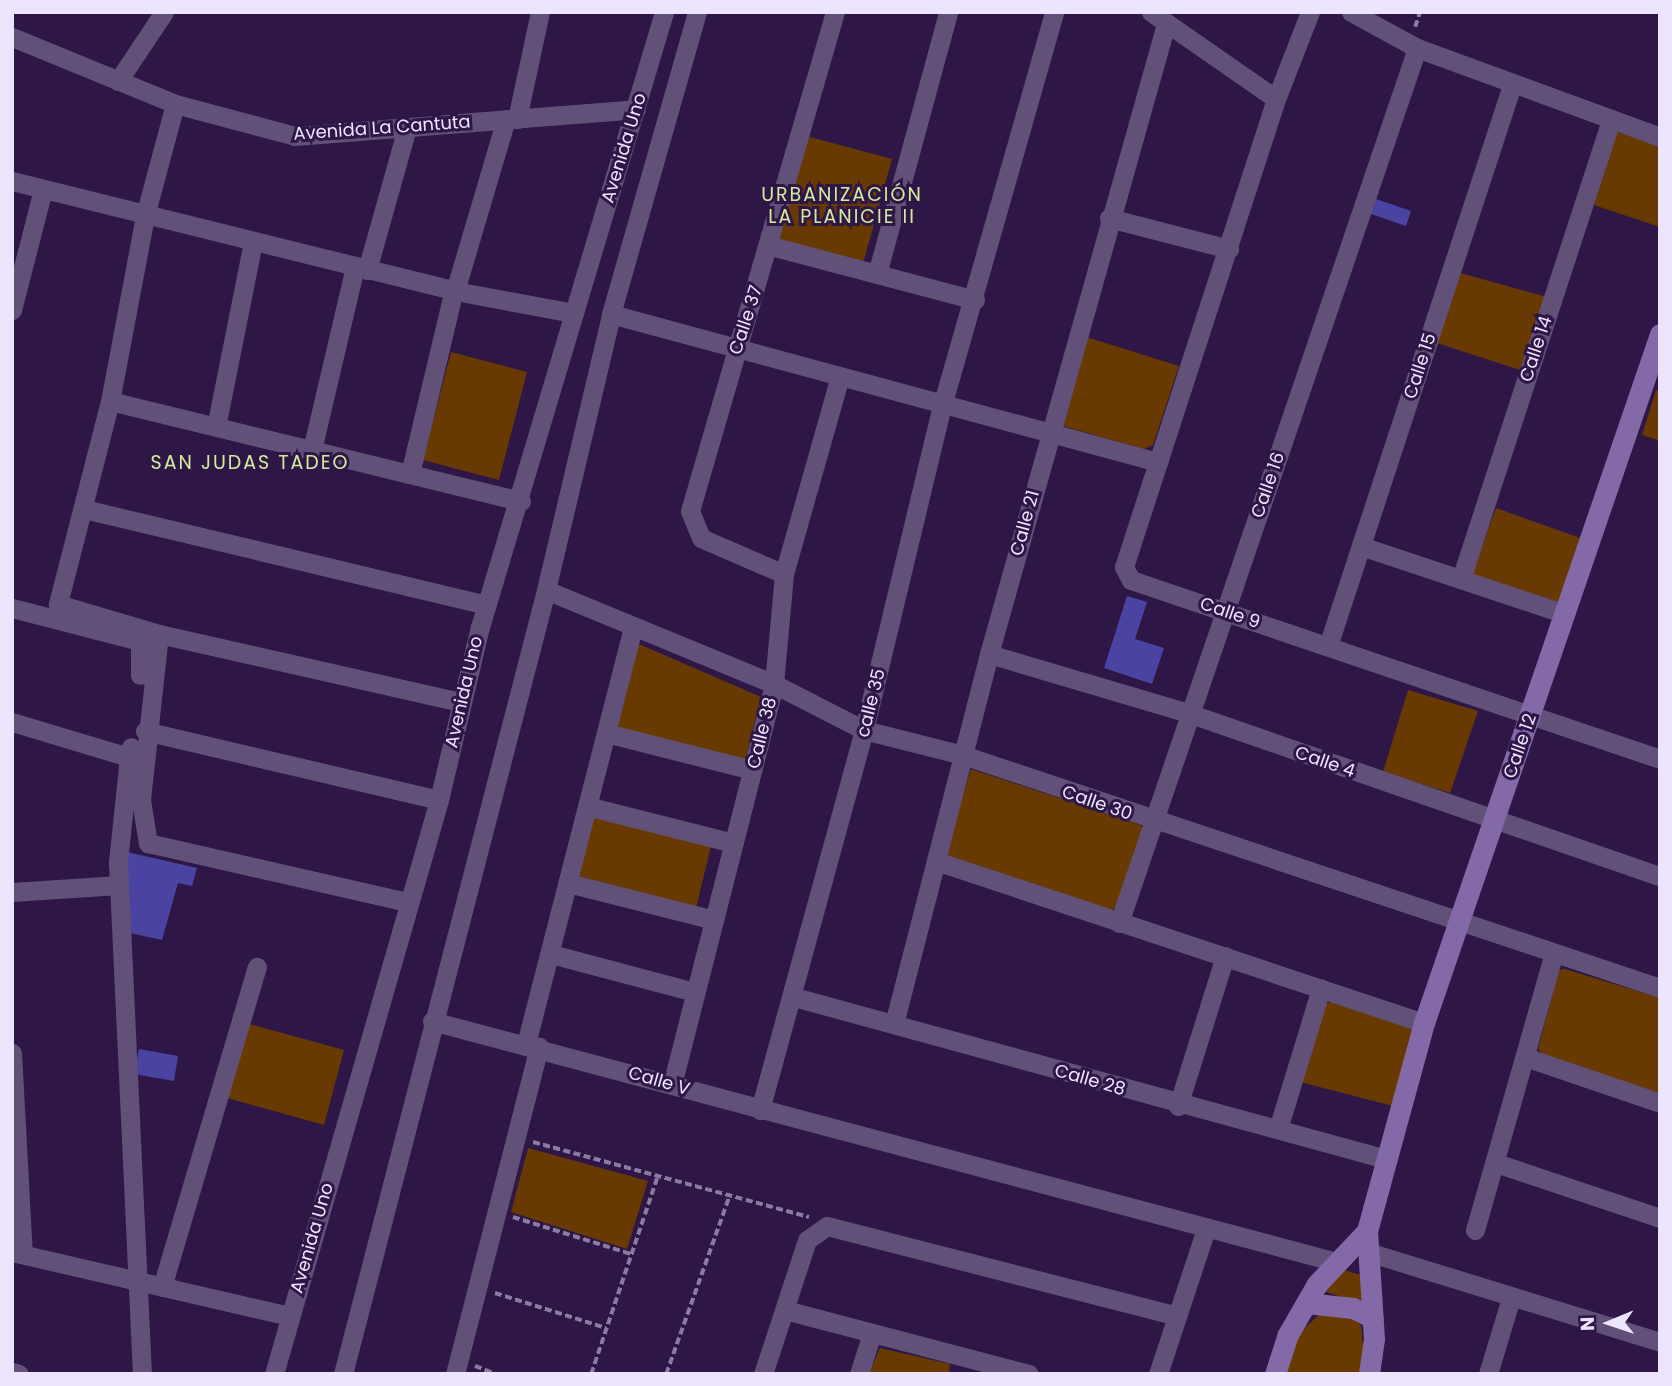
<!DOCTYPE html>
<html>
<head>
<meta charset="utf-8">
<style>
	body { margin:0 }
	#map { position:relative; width:1672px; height:1386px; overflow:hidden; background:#2e1747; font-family:Poppins,sans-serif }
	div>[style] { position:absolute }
	.green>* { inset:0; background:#683a01 }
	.building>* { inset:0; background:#4b43a1 }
	.path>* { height:3.5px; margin-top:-1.75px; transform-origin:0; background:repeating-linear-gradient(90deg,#8b7ba0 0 7px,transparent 0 10.5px) }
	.street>* { height:19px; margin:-9.5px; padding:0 9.5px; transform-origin:9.5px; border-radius:9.5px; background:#615179 }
	.secondary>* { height:21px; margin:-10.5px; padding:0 10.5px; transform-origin:10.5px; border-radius:10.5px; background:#8469a9 }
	span { translate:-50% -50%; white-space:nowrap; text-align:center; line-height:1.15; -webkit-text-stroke:6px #2e1747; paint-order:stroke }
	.street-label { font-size:18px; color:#ede4fd }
	.neighbourhood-label { font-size:19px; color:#d2e99e; letter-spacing:2px }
	.frame { position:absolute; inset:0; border:14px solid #ede4fd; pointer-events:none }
	.north { position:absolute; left:1574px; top:1288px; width:70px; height:70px; -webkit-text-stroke:5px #2e1747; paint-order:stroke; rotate:268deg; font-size:19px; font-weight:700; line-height:28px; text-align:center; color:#ede4fd }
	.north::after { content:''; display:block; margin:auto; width:24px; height:32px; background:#ede4fd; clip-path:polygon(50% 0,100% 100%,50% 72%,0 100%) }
</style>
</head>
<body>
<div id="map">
	<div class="green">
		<div style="clip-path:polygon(1617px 132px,1660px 146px,1660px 227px,1594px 205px)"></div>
		<div style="clip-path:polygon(806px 136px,892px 159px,864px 260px,855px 265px,778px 240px)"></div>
		<div style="clip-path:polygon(1460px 273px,1547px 297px,1520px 370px,1437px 343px)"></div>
		<div style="clip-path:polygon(1083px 336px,1179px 366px,1153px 445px,1144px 449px,1063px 426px)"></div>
		<div style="clip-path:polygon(451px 352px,527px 372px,499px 480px,423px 460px)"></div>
		<div style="clip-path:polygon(1656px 390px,1660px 391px,1660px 441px,1642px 435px)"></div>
		<div style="clip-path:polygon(1496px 508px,1580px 538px,1558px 602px,1472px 575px)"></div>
		<div style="clip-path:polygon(632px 641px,761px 697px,744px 765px,612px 729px)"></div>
		<div style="clip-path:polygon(1408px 690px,1478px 711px,1450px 793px,1383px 772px)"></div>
		<div style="clip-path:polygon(971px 769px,1141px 825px,1144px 832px,1118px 908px,1107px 911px,949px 857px,945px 850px)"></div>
		<div style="clip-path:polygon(588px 812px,711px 846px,696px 908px,575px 880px)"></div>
		<div style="clip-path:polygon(1565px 969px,1660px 998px,1660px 1094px,1545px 1057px,1538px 1049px,1559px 970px)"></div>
		<div style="clip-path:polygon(1333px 1001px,1412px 1027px,1415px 1037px,1393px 1106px,1300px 1082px,1326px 1004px)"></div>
		<div style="clip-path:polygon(246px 1023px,344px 1050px,324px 1125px,227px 1098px)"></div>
		<div style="clip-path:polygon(528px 1148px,648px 1181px,627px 1249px,511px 1212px)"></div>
		<div style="clip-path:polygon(1340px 1269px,1365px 1276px,1364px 1304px,1323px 1291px)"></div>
		<div style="clip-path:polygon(1322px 1312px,1351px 1314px,1361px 1326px,1366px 1374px,1280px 1374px,1291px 1341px)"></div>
		<div style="clip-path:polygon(880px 1348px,950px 1364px,949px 1374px,869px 1374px)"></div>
	</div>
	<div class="building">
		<div style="clip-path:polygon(1373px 198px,1411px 211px,1406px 226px,1368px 213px)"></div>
		<div style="clip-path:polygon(1127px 596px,1147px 602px,1135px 639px,1164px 648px,1152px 684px,1104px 668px)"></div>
		<div style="clip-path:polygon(123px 851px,197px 868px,192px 886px,178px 883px,162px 940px,125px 932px)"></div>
		<div style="clip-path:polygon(139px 1049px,178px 1056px,174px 1081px,134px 1074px)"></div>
	</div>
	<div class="path">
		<div style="left:1415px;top:27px;width:16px;rotate:-72deg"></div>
		<div style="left:533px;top:1142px;width:286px;rotate:15.2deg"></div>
		<div style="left:513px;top:1217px;width:124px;rotate:17.4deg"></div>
		<div style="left:495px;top:1293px;width:116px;rotate:17.5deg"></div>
		<div style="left:475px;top:1366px;width:22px;rotate:21deg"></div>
		<div style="left:591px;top:1374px;width:210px;rotate:-71.4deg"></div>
		<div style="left:666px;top:1374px;width:191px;rotate:-70.4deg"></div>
	</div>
	<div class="street">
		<div style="left:1151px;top:12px;width:152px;rotate:34.8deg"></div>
		<div style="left:1310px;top:12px;width:93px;rotate:111.3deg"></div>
		<div style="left:1276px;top:99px;width:492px;rotate:108deg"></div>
		<div style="left:1124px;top:567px;width:15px;rotate:62deg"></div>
		<div style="left:1131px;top:580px;width:558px;rotate:18.69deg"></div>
		<div style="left:1351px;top:12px;width:75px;rotate:28.6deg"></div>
		<div style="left:1417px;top:48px;width:259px;rotate:20.1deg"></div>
		<div style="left:12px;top:37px;width:176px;rotate:22.3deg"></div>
		<div style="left:175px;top:104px;width:124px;rotate:14.9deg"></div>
		<div style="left:295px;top:136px;width:342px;rotate:-4.5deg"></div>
		<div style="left:118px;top:81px;width:83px;rotate:-56.3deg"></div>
		<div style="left:175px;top:104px;width:116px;rotate:105deg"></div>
		<div style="left:145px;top:216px;width:188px;rotate:100.7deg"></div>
		<div style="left:110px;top:401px;width:210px;rotate:104.4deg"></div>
		<div style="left:58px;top:604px;width:105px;rotate:16.5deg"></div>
		<div style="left:159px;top:634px;width:310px;rotate:12.7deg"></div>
		<div style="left:517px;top:119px;width:109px;rotate:-77.9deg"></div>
		<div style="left:12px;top:181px;width:456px;rotate:13.9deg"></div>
		<div style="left:455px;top:291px;width:121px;rotate:10.5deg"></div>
		<div style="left:1109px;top:218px;width:124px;rotate:14.5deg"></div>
		<div style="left:771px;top:246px;width:211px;rotate:14.8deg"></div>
		<div style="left:367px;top:270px;width:148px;rotate:-74.3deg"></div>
		<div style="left:877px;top:274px;width:271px;rotate:-74.8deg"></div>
		<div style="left:455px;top:291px;width:179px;rotate:-73.5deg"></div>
		<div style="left:12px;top:310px;width:125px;rotate:-75.6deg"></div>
		<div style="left:611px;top:314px;width:567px;rotate:15.14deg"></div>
		<div style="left:110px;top:401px;width:423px;rotate:13.7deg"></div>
		<div style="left:216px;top:427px;width:189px;rotate:-78.7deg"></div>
		<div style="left:312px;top:450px;width:188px;rotate:-76.8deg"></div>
		<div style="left:410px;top:474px;width:177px;rotate:-76.6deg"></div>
		<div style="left:84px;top:509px;width:413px;rotate:13.4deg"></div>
		<div style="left:1361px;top:546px;width:215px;rotate:18.4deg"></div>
		<div style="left:784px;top:574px;width:90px;rotate:-156.6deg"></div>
		<div style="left:701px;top:538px;width:29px;rotate:-112deg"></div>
		<div style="left:690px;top:511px;width:520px;rotate:-73.8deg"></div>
		<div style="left:1461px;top:579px;width:484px;rotate:-71.9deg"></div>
		<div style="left:546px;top:590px;width:247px;rotate:22.4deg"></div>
		<div style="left:774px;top:684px;width:101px;rotate:27.1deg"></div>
		<div style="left:864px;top:730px;width:102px;rotate:14.2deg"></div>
		<div style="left:963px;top:755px;width:735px;rotate:18.48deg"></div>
		<div style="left:12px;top:608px;width:132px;rotate:14.5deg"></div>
		<div style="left:140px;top:641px;width:34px;rotate:90deg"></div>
		<div style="left:159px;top:634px;width:167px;rotate:96.2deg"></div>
		<div style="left:141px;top:800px;width:44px;rotate:80.8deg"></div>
		<div style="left:148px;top:843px;width:267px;rotate:12.8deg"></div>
		<div style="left:1328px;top:646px;width:590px;rotate:-71.84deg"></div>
		<div style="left:989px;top:654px;width:211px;rotate:16.5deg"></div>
		<div style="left:1191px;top:714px;width:496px;rotate:19.1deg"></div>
		<div style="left:12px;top:722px;width:122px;rotate:16.7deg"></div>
		<div style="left:129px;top:757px;width:10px;rotate:-79deg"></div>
		<div style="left:145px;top:731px;width:302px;rotate:13.2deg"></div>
		<div style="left:606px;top:733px;width:151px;rotate:14.2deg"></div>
		<div style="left:129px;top:757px;width:106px;rotate:96deg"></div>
		<div style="left:118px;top:862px;width:513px;rotate:87.32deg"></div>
		<div style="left:587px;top:806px;width:151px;rotate:14.2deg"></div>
		<div style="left:936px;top:861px;width:514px;rotate:18.36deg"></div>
		<div style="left:568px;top:883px;width:151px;rotate:14.2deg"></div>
		<div style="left:12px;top:892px;width:107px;rotate:-3.7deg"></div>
		<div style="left:1119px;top:923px;width:924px;rotate:-71.19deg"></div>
		<div style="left:551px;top:954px;width:149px;rotate:14.8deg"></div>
		<div style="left:794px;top:997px;width:614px;rotate:15.3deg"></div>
		<div style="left:432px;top:1021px;width:932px;rotate:14.92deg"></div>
		<div style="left:894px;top:1024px;width:382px;rotate:-75.6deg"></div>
		<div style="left:989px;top:654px;width:654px;rotate:-74.31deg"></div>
		<div style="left:526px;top:1044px;width:431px;rotate:-75.6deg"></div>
		<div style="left:12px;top:1053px;width:201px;rotate:86.9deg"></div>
		<div style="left:1525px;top:1057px;width:143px;rotate:18.8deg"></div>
		<div style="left:672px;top:1085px;width:414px;rotate:-75.7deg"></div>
		<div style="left:774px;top:684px;width:110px;rotate:-84.8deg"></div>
		<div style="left:784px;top:574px;width:202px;rotate:-74.2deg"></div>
		<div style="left:1178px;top:1106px;width:157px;rotate:-72.6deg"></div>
		<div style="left:760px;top:1110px;width:394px;rotate:-74.7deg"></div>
		<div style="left:864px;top:730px;width:333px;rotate:-76.5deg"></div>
		<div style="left:942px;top:406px;width:410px;rotate:-74.1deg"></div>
		<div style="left:1278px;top:1129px;width:147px;rotate:-73deg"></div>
		<div style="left:1496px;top:1163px;width:173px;rotate:18.5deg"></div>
		<div style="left:1475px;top:1230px;width:288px;rotate:-74.1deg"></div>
		<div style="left:12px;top:1252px;width:285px;rotate:13deg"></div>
		<div style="left:1368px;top:1252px;width:306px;rotate:17.1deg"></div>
		<div style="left:162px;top:1287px;width:334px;rotate:-73.5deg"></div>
		<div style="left:785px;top:1310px;width:252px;rotate:14.7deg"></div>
		<div style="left:12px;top:1372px;width:7px;rotate:16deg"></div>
		<div style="left:274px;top:1374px;width:597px;rotate:-73.96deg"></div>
		<div style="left:439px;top:800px;width:178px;rotate:-76.7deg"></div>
		<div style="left:480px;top:627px;width:642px;rotate:-73.34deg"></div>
		<div style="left:343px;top:1374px;width:810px;rotate:-75.48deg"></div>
		<div style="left:546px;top:590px;width:284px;rotate:-76.7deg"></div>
		<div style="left:611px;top:314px;width:314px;rotate:-74.1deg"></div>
		<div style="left:455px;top:1374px;width:338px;rotate:-75.6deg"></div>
		<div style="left:763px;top:1374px;width:141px;rotate:-71.8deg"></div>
		<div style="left:807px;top:1240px;width:24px;rotate:-35deg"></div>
		<div style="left:827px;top:1226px;width:361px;rotate:14.4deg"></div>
		<div style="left:859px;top:1374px;width:43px;rotate:-72.4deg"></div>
		<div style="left:1158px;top:1374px;width:153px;rotate:-71.7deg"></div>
		<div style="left:1488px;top:1374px;width:79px;rotate:-73.2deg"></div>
	</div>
	<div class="secondary">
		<div style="left:1306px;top:1303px;width:47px;rotate:6.1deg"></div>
		<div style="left:1353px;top:1308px;width:22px;rotate:27deg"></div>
		<div style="left:1275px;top:1374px;width:40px;rotate:-72deg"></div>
		<div style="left:1287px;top:1336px;width:60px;rotate:-60deg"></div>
		<div style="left:1317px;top:1284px;width:73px;rotate:-46.7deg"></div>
		<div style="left:1369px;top:1374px;width:35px;rotate:-82deg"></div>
		<div style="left:1374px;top:1339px;width:108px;rotate:-93.7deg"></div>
		<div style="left:1367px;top:1231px;width:216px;rotate:-74.7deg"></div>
		<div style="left:1424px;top:1023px;width:728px;rotate:-71.09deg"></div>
	</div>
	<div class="street-label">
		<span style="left:382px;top:128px;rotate:-4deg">Avenida La Cantuta</span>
		<span style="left:624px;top:148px;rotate:-73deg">Avenida Uno</span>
		<span style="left:746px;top:320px;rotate:-72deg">Calle 37</span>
		<span style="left:1536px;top:349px;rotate:-72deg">Calle 14</span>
		<span style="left:1420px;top:366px;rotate:-72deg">Calle 15</span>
		<span style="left:1268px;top:485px;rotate:-71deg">Calle 16</span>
		<span style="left:1025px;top:523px;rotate:-75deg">Calle 21</span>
		<span style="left:1230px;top:613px;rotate:19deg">Calle 9</span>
		<span style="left:464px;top:692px;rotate:-77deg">Avenida Uno</span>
		<span style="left:871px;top:703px;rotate:-76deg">calle 35</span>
		<span style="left:762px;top:733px;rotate:-76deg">Calle 38</span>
		<span style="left:1520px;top:746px;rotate:-71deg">Calle 12</span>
		<span style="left:1325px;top:762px;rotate:19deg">Calle 4</span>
		<span style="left:1097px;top:803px;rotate:19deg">Calle 30</span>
		<span style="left:1090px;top:1080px;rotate:16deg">Calle 28</span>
		<span style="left:659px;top:1081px;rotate:16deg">Calle V</span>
		<span style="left:312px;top:1238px;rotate:-74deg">Avenida Uno</span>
	</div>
	<div class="neighbourhood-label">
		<span style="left:842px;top:206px">URBANIZACIÓN<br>LA PLANICIE II</span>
		<span style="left:250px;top:463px">SAN JUDAS TADEO</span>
	</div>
	<div class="frame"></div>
	<div class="north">N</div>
</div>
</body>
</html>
